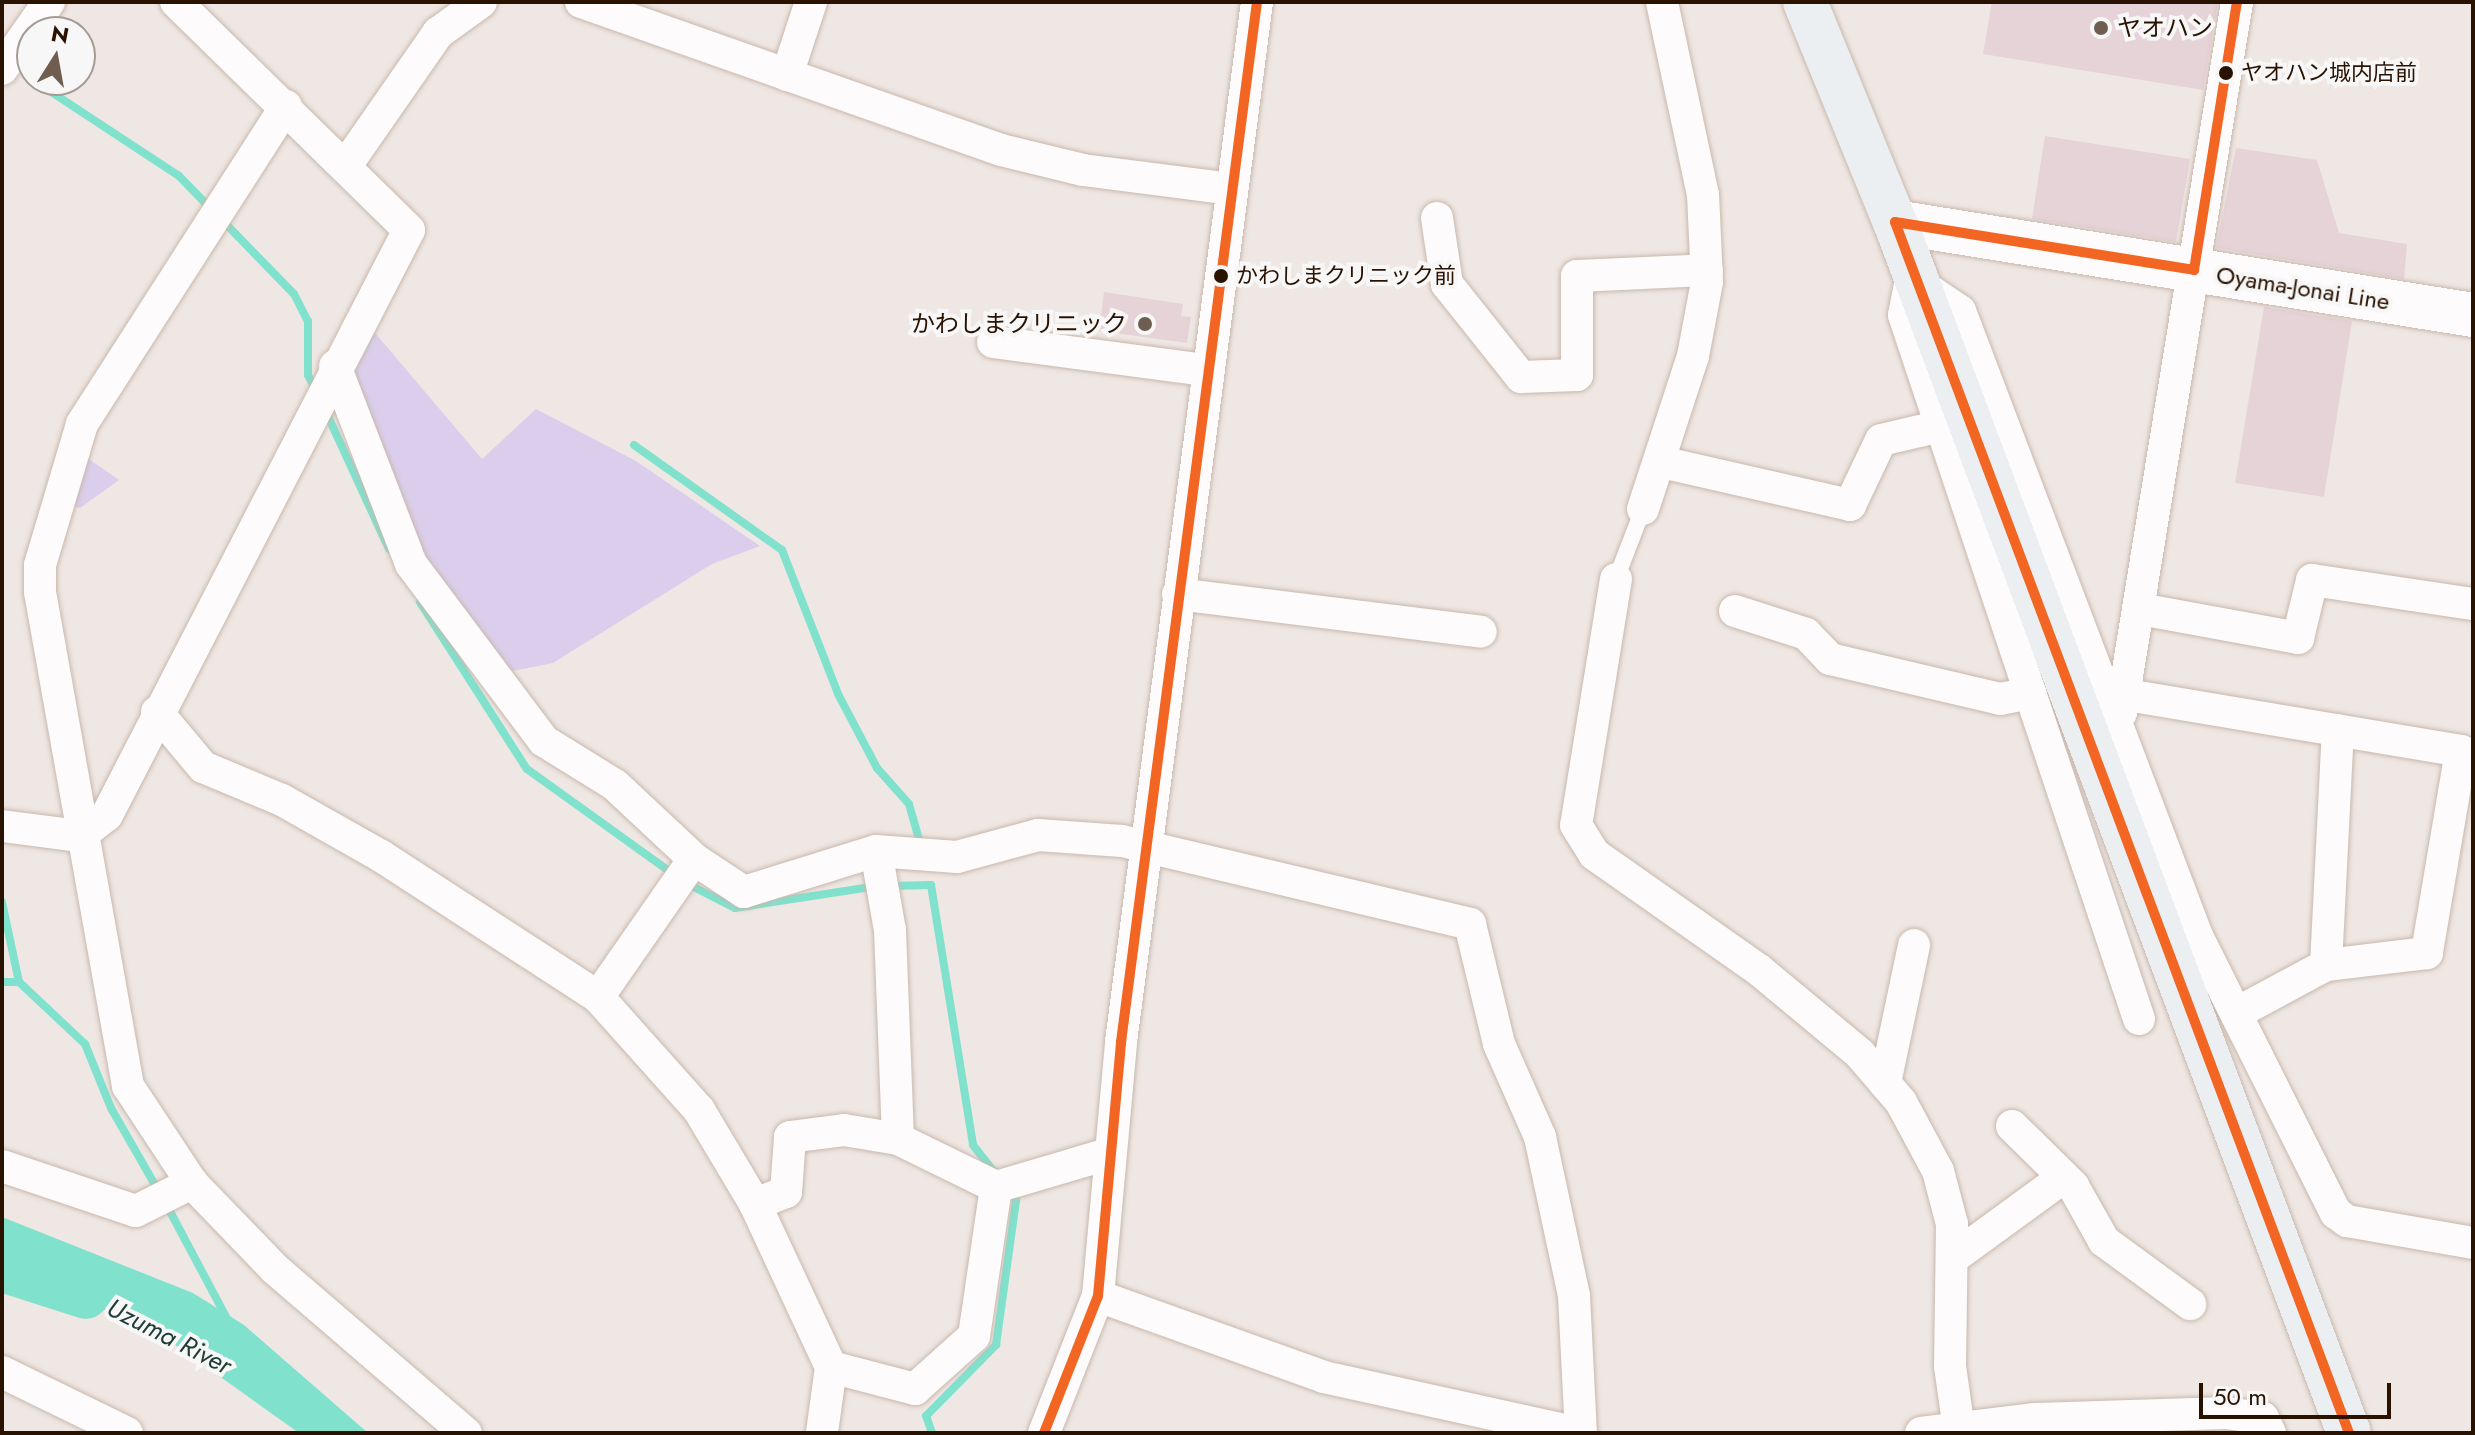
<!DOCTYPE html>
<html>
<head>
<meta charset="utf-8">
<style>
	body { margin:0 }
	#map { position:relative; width:2475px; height:1435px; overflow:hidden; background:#efe7e3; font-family:Jost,"Noto Sans JP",sans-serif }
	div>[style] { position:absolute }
	.green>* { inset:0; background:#dbceec }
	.water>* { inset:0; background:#80e1cd }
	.stream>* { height:8px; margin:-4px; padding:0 4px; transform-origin:4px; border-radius:4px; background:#80e1cd }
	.river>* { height:46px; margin:-23px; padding:0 23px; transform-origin:23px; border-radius:23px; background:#80e1cd }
	.building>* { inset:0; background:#e6d3d7 }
	.roads { filter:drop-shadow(0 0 2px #c8b8ad) drop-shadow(0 0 2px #c8b8ad) }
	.lane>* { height:16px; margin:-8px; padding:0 8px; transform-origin:8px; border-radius:8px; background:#fdfbfb }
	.street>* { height:32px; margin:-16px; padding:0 16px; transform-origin:16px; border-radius:16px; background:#fdfbfb }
	.secondary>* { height:44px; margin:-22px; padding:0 22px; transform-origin:22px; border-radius:22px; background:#fdfbfb }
	.primary>* { height:44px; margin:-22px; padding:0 22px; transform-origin:22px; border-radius:22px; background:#ebeff1 }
	.bus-1>* { height:10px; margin:-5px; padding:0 5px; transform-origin:5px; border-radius:5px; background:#f26522 }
	.dots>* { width:22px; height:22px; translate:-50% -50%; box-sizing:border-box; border:4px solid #f7f7f7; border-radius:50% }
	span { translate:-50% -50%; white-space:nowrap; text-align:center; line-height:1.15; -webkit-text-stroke:8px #f7f7f7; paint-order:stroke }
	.bus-label { font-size:22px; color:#2a1200 }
	.left { translate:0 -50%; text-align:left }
	.poi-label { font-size:24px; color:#2a1200 }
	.right { translate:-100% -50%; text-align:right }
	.street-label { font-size:24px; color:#2a1200 }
	.water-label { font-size:26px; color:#1f3c35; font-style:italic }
	.frame { position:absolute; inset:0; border:4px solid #2a1200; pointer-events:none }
	.north { position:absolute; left:16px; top:16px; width:80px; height:80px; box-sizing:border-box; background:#f7f7f7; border:2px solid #a59b94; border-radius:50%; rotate:11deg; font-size:22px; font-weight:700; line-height:32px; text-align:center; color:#2a1200 }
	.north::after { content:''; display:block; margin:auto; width:28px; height:36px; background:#6f5d4f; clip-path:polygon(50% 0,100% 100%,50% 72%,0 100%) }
	.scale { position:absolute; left:2199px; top:1383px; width:192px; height:36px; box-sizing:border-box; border:4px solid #2a1200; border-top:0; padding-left:10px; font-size:24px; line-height:28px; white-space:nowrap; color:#2a1200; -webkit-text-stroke:6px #f7f7f7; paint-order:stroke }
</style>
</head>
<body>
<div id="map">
	<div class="green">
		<div style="clip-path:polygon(370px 327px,482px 459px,536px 409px,636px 461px,760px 546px,712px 564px,553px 663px,508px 672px,423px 562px,345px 366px)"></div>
		<div style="clip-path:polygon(83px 455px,119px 480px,80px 508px,69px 505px)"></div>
	</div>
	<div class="water">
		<div style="clip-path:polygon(2px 1217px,193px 1293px,244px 1325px,368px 1433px,299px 1433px,160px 1334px,2px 1266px)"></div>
	</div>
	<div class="stream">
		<div style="left:33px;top:80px;width:175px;rotate:33.3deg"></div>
		<div style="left:179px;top:176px;width:49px;rotate:45.8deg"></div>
		<div style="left:222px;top:220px;width:103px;rotate:45.8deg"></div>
		<div style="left:294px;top:294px;width:30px;rotate:63deg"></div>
		<div style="left:308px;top:321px;width:54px;rotate:90deg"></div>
		<div style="left:308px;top:375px;width:20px;rotate:63deg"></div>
		<div style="left:326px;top:412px;width:151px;rotate:65.3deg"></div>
		<div style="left:634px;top:445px;width:181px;rotate:35.4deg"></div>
		<div style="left:782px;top:550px;width:155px;rotate:68.7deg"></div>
		<div style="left:838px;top:694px;width:84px;rotate:62.2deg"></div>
		<div style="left:877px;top:768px;width:48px;rotate:48.4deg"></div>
		<div style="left:909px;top:804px;width:44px;rotate:74.1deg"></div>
		<div style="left:420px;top:602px;width:198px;rotate:57.4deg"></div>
		<div style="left:527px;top:769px;width:180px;rotate:35.7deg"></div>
		<div style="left:684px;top:882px;width:57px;rotate:27deg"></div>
		<div style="left:735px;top:908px;width:144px;rotate:-8.8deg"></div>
		<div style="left:891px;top:886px;width:40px;rotate:-1.4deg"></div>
		<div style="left:931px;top:885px;width:263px;rotate:80.8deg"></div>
		<div style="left:973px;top:1145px;width:34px;rotate:52deg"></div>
		<div style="left:2px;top:902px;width:82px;rotate:78deg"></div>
		<div style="left:2px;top:982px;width:17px"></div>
		<div style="left:19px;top:982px;width:91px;rotate:43.2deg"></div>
		<div style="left:85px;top:1044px;width:69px;rotate:67.9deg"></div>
		<div style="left:111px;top:1108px;width:95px;rotate:60.2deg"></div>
		<div style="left:165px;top:1202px;width:138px;rotate:62deg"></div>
		<div style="left:932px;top:1433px;width:18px;rotate:-109deg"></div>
		<div style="left:926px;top:1416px;width:100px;rotate:-45.4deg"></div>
		<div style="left:996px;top:1345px;width:146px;rotate:-82.1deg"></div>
		<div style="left:1016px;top:1200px;width:10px;rotate:-127deg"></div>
	</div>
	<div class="river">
		<div style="left:2px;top:1269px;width:88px;rotate:17.8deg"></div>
	</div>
	<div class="building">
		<div style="clip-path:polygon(1992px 2px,2218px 2px,2203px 90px,1983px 54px)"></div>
		<div style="clip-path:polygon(2045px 136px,2190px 159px,2176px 242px,2032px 219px)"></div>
		<div style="clip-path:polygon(2236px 148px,2317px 160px,2339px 233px,2407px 244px,2404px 279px,2216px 248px)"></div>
		<div style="clip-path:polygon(1104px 292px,1183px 304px,1181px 316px,1191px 317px,1187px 343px,1099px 331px)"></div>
		<div style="clip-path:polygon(2264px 307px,2352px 321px,2324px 497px,2235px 483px)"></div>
	</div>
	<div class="roads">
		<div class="lane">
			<div style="left:1616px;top:579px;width:75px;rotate:-68.9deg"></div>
		</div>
		<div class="street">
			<div style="left:581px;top:2px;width:445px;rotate:19.4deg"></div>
			<div style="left:1001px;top:150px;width:84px;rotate:13.7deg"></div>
			<div style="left:1083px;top:170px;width:149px;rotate:7.3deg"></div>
			<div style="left:2px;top:69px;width:82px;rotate:-55deg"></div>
			<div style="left:787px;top:75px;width:77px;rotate:-71.8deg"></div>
			<div style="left:286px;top:106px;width:378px;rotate:122.7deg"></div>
			<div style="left:82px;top:424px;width:147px;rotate:106.6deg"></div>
			<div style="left:40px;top:565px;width:27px;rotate:90deg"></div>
			<div style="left:40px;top:592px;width:502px;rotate:79.9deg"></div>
			<div style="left:128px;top:1086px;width:116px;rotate:56.6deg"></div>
			<div style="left:192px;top:1183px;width:120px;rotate:46deg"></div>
			<div style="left:275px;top:1269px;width:252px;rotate:40.7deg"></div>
			<div style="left:347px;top:164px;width:160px;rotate:-55.2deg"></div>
			<div style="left:438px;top:33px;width:53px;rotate:-35.8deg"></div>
			<div style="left:1437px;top:218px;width:67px;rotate:81.4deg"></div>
			<div style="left:1447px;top:284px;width:119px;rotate:51.5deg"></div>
			<div style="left:1521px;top:377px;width:56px;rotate:-2deg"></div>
			<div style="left:1577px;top:375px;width:99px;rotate:-90deg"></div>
			<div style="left:1577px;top:276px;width:130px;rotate:-2.6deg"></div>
			<div style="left:993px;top:342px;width:214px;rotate:7.5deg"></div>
			<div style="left:335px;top:366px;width:212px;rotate:69deg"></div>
			<div style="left:411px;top:564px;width:221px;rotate:53.1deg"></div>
			<div style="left:544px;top:741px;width:84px;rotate:31.8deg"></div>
			<div style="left:615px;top:785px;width:108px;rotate:43.1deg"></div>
			<div style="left:694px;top:859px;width:60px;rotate:33.4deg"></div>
			<div style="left:744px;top:892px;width:138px;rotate:-17.3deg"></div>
			<div style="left:876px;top:851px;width:81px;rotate:4.2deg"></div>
			<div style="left:957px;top:857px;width:84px;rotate:-15.2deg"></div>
			<div style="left:1038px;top:835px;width:84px;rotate:4.1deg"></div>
			<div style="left:1122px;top:841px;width:358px;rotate:13.4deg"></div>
			<div style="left:1470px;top:924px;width:123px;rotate:76.4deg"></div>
			<div style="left:1499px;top:1044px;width:102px;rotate:66.2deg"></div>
			<div style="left:1540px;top:1137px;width:163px;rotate:77.9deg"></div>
			<div style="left:1574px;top:1296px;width:137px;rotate:87.1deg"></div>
			<div style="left:1661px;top:462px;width:194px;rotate:12.8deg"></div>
			<div style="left:1850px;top:505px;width:72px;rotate:-64.5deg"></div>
			<div style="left:1881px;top:440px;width:62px;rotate:-13.1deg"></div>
			<div style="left:1643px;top:509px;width:161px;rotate:-71.9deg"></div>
			<div style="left:1693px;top:356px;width:75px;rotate:-79.3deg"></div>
			<div style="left:1707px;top:282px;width:87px;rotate:-92.6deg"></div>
			<div style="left:1703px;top:195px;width:197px;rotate:-102deg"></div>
			<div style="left:1616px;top:579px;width:249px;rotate:99.2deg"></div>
			<div style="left:1576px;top:825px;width:34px;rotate:58deg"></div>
			<div style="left:1594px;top:854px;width:202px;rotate:35.1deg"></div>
			<div style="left:1759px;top:970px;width:131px;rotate:39.7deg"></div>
			<div style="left:1860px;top:1054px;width:63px;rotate:49.5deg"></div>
			<div style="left:1901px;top:1102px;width:78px;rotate:61.8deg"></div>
			<div style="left:1938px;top:1171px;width:55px;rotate:75.2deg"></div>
			<div style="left:1952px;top:1224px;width:142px;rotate:90.8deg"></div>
			<div style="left:1950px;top:1366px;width:65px;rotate:82deg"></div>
			<div style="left:1178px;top:594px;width:305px;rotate:7.1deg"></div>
			<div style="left:2140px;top:609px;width:161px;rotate:10.4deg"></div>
			<div style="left:2298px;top:638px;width:60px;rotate:-76.4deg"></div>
			<div style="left:2312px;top:580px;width:163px;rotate:8.5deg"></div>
			<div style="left:1735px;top:611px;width:75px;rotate:17.9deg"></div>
			<div style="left:1806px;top:634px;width:35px;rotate:46deg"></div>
			<div style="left:1830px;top:659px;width:175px;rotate:13.2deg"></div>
			<div style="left:2000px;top:699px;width:31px;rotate:-11deg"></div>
			<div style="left:2127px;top:695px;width:339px;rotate:9.5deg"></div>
			<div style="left:2461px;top:751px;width:205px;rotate:99.6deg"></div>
			<div style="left:2427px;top:953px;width:102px;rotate:173.2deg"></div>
			<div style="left:2326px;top:965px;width:101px;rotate:151.7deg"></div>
			<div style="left:157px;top:712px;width:72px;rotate:50.1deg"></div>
			<div style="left:203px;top:767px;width:86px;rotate:22.7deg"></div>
			<div style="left:282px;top:800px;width:114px;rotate:29.5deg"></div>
			<div style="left:381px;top:856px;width:259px;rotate:33deg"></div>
			<div style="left:598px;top:997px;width:152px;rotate:48.2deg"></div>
			<div style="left:699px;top:1110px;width:109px;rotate:59.2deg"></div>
			<div style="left:755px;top:1204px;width:180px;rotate:65deg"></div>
			<div style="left:831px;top:1367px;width:67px;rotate:97.8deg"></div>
			<div style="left:2121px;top:713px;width:720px;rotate:-80.73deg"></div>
			<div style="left:2px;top:826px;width:79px;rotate:7.3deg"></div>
			<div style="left:80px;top:836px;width:34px;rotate:-38deg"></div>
			<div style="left:107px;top:815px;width:658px;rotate:-62.7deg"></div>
			<div style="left:409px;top:230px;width:326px;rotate:-135.6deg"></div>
			<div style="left:876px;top:851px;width:80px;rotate:80deg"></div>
			<div style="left:890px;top:930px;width:209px;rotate:87.8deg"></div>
			<div style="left:2326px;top:965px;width:235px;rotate:-87.1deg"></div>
			<div style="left:598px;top:997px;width:168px;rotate:-55.2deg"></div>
			<div style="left:2139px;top:1019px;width:742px;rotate:-108.46deg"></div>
			<div style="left:1904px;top:315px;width:38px;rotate:-79deg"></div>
			<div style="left:1911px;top:278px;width:59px;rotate:34deg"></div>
			<div style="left:1960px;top:311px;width:668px;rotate:69.23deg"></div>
			<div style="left:2197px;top:936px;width:310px;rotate:63.4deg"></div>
			<div style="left:2336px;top:1213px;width:14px;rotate:36deg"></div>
			<div style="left:2347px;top:1221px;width:128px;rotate:9.9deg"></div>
			<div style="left:1885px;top:1083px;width:141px;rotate:-78.1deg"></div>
			<div style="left:2012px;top:1126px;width:86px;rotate:44.5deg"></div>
			<div style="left:2073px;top:1186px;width:63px;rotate:60.6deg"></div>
			<div style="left:2104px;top:1241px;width:107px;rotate:36.2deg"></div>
			<div style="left:2px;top:1166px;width:141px;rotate:18.6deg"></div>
			<div style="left:136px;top:1211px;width:63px;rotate:-26.6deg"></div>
			<div style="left:755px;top:1204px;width:33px;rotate:-21deg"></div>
			<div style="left:786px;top:1192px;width:55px;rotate:-85.8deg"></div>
			<div style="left:790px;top:1137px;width:54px;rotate:-7.4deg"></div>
			<div style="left:844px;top:1130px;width:55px;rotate:9.5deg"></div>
			<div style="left:898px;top:1139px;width:109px;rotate:26.1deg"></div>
			<div style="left:996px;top:1187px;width:117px;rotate:-16.4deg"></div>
			<div style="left:1957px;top:1255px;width:132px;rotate:-36.1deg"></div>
			<div style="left:1098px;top:1296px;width:240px;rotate:19.7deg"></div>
			<div style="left:1324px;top:1377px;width:260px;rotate:12.4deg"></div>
			<div style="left:831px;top:1367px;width:87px;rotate:14.7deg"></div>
			<div style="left:915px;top:1389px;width:79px;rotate:-41.9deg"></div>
			<div style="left:974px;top:1336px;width:151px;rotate:-81.6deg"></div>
			<div style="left:2px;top:1372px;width:139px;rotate:26deg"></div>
			<div style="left:1044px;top:1433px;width:147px;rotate:-68.5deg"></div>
			<div style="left:1098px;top:1296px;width:255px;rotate:-84.8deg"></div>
			<div style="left:1121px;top:1042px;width:1049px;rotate:-82.55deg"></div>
			<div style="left:1921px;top:1433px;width:115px;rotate:-7deg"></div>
			<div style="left:2035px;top:1419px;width:191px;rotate:-1.8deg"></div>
			<div style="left:2226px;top:1413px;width:37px;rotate:8deg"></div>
			<div style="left:2263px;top:1418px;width:17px;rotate:65deg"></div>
		</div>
		<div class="secondary">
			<div style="left:1895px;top:222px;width:585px;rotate:9.14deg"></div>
		</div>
		<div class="primary">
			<div style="left:1805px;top:2px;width:238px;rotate:67.8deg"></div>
			<div style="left:1895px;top:222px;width:1293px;rotate:69.45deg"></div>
		</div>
	</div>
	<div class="bus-1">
		<div style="left:1895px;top:222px;width:1293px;rotate:69.45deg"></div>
		<div style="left:1895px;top:222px;width:303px;rotate:9.1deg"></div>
		<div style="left:2194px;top:270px;width:271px;rotate:-80.9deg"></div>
		<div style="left:1044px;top:1433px;width:147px;rotate:-68.5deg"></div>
		<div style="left:1098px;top:1296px;width:255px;rotate:-84.8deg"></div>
		<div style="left:1121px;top:1042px;width:1049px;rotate:-82.55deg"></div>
	</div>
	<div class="dots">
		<div style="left:2101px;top:28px;background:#6f5d4f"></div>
		<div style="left:2226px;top:73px;background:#2a1200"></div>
		<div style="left:1221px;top:276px;background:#2a1200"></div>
		<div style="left:1145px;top:324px;background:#6f5d4f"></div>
	</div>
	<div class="bus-label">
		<span class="left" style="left:2241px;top:73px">ヤオハン城内店前</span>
		<span class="left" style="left:1236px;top:276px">かわしまクリニック前</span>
	</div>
	<div class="poi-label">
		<span class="left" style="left:2117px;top:28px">ヤオハン</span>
		<span class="right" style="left:1127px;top:324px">かわしまクリニック</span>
	</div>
	<div class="street-label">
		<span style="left:2303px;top:288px;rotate:9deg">Oyama-Jonai Line</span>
	</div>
	<div class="water-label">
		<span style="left:169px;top:1337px;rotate:27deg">Uzuma River</span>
	</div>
	<div class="frame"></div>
	<div class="north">N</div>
	<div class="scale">50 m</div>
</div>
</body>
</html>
